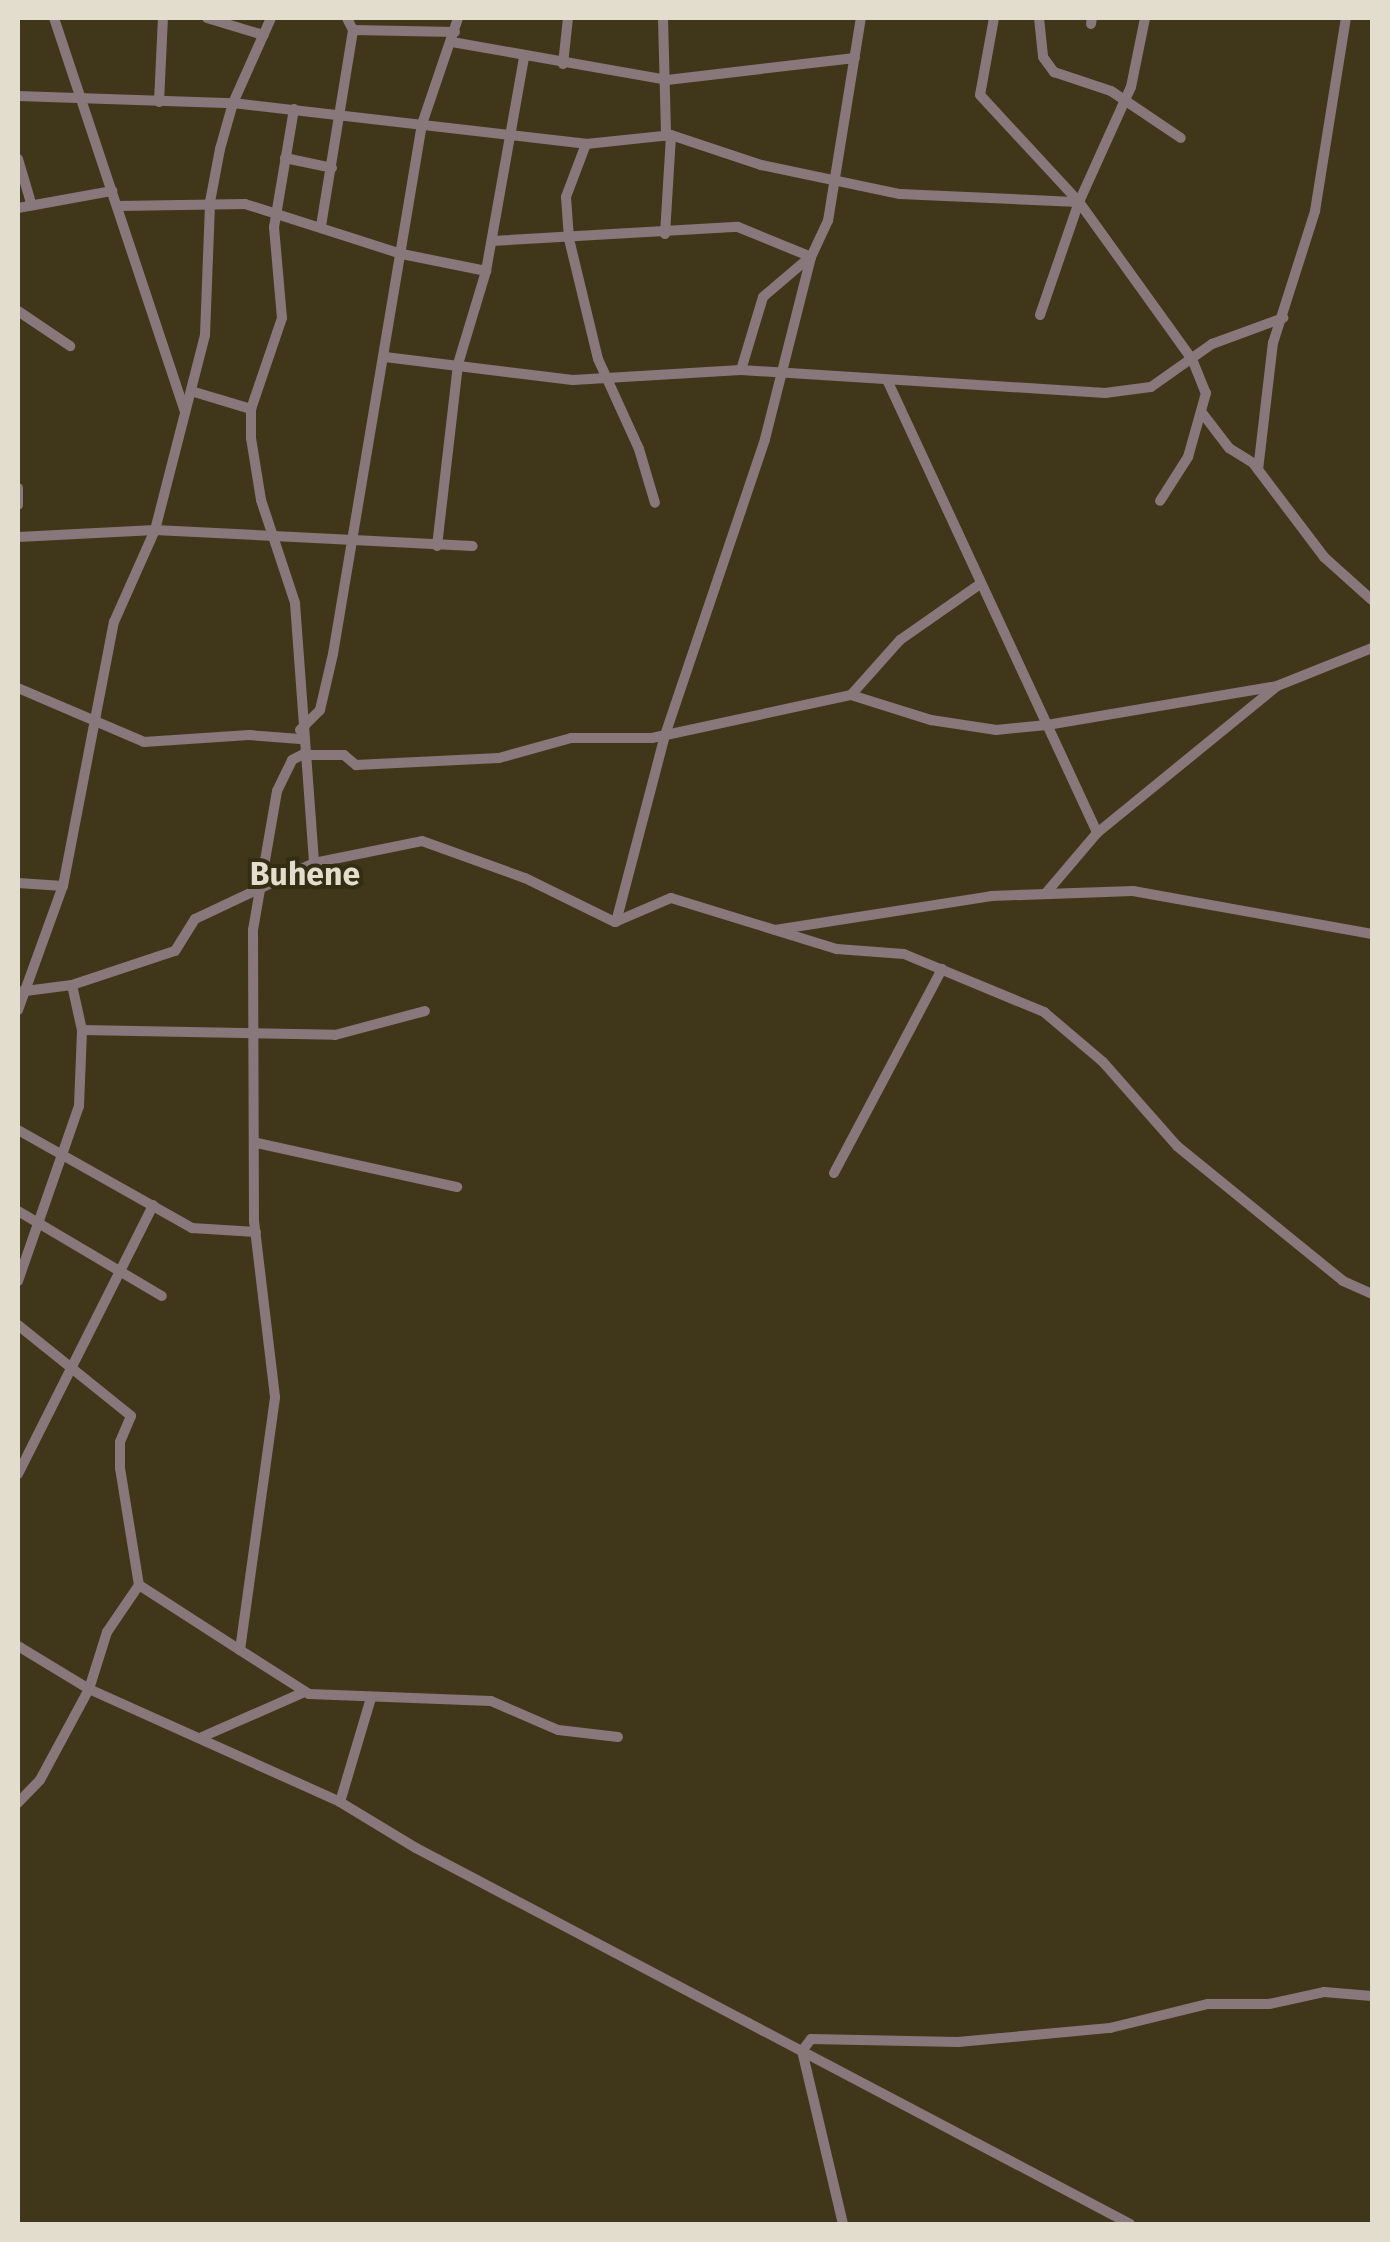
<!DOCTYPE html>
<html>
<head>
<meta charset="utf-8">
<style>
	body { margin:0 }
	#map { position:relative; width:1390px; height:2242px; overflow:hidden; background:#40371b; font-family:"Fira Sans",sans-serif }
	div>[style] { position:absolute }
	.minor>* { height:10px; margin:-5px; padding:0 5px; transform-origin:5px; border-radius:5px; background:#88787b }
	span { translate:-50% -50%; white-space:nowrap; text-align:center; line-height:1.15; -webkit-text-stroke:8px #352d11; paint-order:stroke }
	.neighbourhood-label { font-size:32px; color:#e2ddcd; font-weight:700 }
	.frame { position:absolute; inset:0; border:20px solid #e2ddcd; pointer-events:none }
</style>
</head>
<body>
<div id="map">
	<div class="minor">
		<div style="left:54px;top:18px;width:414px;rotate:71.6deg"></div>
		<div style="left:207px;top:18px;width:59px;rotate:16.9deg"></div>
		<div style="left:663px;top:18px;width:118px;rotate:88.5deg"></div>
		<div style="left:994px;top:18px;width:78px;rotate:100.3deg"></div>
		<div style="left:980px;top:95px;width:146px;rotate:47.2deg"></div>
		<div style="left:1079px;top:202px;width:193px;rotate:54.3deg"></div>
		<div style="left:1192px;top:359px;width:37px;rotate:68deg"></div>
		<div style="left:1206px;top:393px;width:66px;rotate:105.7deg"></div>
		<div style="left:1188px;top:457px;width:52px;rotate:122.5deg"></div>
		<div style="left:1039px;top:18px;width:39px;rotate:84deg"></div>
		<div style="left:1043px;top:57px;width:19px;rotate:54deg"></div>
		<div style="left:1054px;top:72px;width:60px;rotate:18.4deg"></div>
		<div style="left:1111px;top:91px;width:84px;rotate:33.9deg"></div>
		<div style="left:1091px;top:24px;width:6px;rotate:-81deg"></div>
		<div style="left:353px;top:30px;width:102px;rotate:1.1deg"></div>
		<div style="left:452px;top:42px;width:218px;rotate:10deg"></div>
		<div style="left:667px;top:80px;width:189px;rotate:-6.7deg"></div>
		<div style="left:563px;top:64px;width:46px;rotate:-83.8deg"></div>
		<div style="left:18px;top:96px;width:215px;rotate:1.9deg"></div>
		<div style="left:233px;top:103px;width:355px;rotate:6.6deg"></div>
		<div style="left:586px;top:144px;width:85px;rotate:-6deg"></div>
		<div style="left:671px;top:135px;width:95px;rotate:18.4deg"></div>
		<div style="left:761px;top:165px;width:142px;rotate:11.8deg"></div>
		<div style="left:900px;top:194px;width:179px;rotate:2.6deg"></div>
		<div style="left:159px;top:102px;width:84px;rotate:-87.3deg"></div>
		<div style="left:294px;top:109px;width:120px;rotate:99.6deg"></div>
		<div style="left:274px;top:227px;width:91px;rotate:85deg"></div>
		<div style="left:282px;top:318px;width:96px;rotate:108.8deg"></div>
		<div style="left:251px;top:409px;width:29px;rotate:90deg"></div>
		<div style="left:251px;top:438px;width:63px;rotate:80.8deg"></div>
		<div style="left:261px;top:500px;width:108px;rotate:71.7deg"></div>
		<div style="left:295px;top:603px;width:261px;rotate:85.8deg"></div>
		<div style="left:586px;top:144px;width:57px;rotate:110.7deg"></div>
		<div style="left:566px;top:197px;width:42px;rotate:85.9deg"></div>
		<div style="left:569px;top:239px;width:123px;rotate:76.4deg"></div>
		<div style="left:598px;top:359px;width:99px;rotate:65.5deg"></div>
		<div style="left:639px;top:449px;width:56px;rotate:73.5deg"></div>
		<div style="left:285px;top:158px;width:48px;rotate:12deg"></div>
		<div style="left:18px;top:159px;width:46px;rotate:73.5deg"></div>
		<div style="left:117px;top:206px;width:128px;rotate:-0.9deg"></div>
		<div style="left:245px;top:204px;width:165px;rotate:17.7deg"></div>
		<div style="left:402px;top:254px;width:86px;rotate:11.4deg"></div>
		<div style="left:18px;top:208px;width:96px;rotate:-10.3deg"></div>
		<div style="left:321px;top:226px;width:199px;rotate:-80.7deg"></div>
		<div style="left:353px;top:30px;width:13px;rotate:-117deg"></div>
		<div style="left:665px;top:234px;width:99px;rotate:-86.5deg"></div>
		<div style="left:492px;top:241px;width:246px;rotate:-3.3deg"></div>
		<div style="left:738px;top:227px;width:79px;rotate:22.3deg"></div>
		<div style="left:18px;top:311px;width:63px;rotate:33.9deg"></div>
		<div style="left:1040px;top:315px;width:120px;rotate:-71deg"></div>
		<div style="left:1079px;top:202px;width:126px;rotate:-65.7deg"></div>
		<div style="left:1131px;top:87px;width:70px;rotate:-78.5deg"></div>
		<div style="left:385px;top:357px;width:189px;rotate:7deg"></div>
		<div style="left:573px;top:380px;width:168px;rotate:-3.4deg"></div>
		<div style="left:741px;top:370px;width:365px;rotate:3.6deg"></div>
		<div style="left:1105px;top:393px;width:46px;rotate:-7.4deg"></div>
		<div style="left:1151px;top:387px;width:75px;rotate:-35.2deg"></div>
		<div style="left:1212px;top:344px;width:76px;rotate:-20.1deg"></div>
		<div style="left:741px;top:370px;width:76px;rotate:-73.2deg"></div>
		<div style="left:763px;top:297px;width:62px;rotate:-40.4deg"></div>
		<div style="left:888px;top:382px;width:497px;rotate:65.1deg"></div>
		<div style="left:1097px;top:833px;width:80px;rotate:130.4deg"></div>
		<div style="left:191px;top:391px;width:63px;rotate:16.7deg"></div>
		<div style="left:1203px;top:414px;width:43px;rotate:52.6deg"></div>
		<div style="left:1229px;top:448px;width:28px;rotate:32deg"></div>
		<div style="left:1253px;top:463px;width:118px;rotate:52.9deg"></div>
		<div style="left:1324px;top:557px;width:64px;rotate:41.9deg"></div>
		<div style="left:1258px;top:470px;width:128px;rotate:-83.3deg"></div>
		<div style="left:1273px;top:343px;width:139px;rotate:-72.3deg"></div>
		<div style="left:1315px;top:211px;width:195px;rotate:-80.9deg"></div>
		<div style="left:18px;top:488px;width:17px;rotate:90deg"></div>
		<div style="left:18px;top:537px;width:137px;rotate:-2.9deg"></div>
		<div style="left:155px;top:530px;width:318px;rotate:2.9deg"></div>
		<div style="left:437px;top:546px;width:183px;rotate:-83.4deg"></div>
		<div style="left:458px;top:364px;width:97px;rotate:-73.2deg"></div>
		<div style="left:486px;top:271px;width:216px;rotate:-79.9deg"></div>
		<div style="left:18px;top:688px;width:137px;rotate:23.2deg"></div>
		<div style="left:144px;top:742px;width:105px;rotate:-3.8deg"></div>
		<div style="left:249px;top:735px;width:51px;rotate:4.5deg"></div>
		<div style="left:851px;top:695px;width:74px;rotate:-48.3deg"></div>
		<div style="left:900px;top:640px;width:98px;rotate:-35deg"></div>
		<div style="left:300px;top:730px;width:28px;rotate:-45deg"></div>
		<div style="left:320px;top:710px;width:57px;rotate:-76.9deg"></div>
		<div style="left:333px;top:654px;width:537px;rotate:-80.47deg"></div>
		<div style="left:422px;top:124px;width:112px;rotate:-71.2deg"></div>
		<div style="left:1097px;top:833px;width:232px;rotate:-39.2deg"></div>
		<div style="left:18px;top:883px;width:45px;rotate:3.8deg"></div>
		<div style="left:616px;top:922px;width:193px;rotate:-75.3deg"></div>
		<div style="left:665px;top:735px;width:312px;rotate:-71.3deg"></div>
		<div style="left:765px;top:439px;width:188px;rotate:-75.8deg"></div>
		<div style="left:811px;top:257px;width:40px;rotate:-65deg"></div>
		<div style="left:828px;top:221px;width:206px;rotate:-80.8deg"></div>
		<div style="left:775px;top:930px;width:219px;rotate:-8.9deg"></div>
		<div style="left:991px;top:896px;width:142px;rotate:-2deg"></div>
		<div style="left:1133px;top:891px;width:243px;rotate:10.2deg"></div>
		<div style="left:72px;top:985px;width:46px;rotate:77.5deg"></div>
		<div style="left:82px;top:1030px;width:253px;rotate:1.1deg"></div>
		<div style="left:335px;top:1035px;width:93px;rotate:-14.9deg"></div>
		<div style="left:18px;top:992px;width:54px;rotate:-7.4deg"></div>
		<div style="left:72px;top:985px;width:108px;rotate:-18.3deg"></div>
		<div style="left:175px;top:951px;width:38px;rotate:-58deg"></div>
		<div style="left:195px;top:919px;width:132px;rotate:-25.2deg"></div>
		<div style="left:314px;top:863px;width:110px;rotate:-11.5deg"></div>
		<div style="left:422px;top:841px;width:109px;rotate:19.8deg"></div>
		<div style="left:525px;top:878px;width:100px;rotate:26.1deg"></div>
		<div style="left:615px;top:922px;width:61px;rotate:-23.2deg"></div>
		<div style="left:671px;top:898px;width:174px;rotate:17.1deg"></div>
		<div style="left:837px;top:949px;width:67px;rotate:4.3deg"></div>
		<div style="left:904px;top:954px;width:152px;rotate:22.5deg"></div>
		<div style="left:1044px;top:1012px;width:77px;rotate:40.3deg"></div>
		<div style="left:1103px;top:1062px;width:112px;rotate:48.6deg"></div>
		<div style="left:1177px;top:1146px;width:214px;rotate:39.1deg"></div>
		<div style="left:1343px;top:1281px;width:32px;rotate:24deg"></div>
		<div style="left:18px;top:1010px;width:132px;rotate:-70.1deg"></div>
		<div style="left:63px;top:886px;width:269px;rotate:-79.1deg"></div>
		<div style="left:114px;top:622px;width:101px;rotate:-66deg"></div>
		<div style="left:155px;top:530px;width:201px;rotate:-75.6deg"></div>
		<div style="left:205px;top:335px;width:133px;rotate:-87.8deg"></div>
		<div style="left:210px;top:202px;width:54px;rotate:-79.3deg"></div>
		<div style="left:220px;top:149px;width:48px;rotate:-74.2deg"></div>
		<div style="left:233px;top:103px;width:93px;rotate:-65.9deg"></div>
		<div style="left:18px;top:1130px;width:200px;rotate:29.4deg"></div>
		<div style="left:192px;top:1228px;width:64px;rotate:3.6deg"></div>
		<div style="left:257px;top:1143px;width:205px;rotate:12.4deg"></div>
		<div style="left:834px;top:1173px;width:231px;rotate:-62.1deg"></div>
		<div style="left:18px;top:1211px;width:167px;rotate:30.6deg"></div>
		<div style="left:18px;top:1281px;width:185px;rotate:-70.8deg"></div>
		<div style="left:79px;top:1106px;width:76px;rotate:-87.7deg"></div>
		<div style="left:18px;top:1325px;width:145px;rotate:38.8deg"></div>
		<div style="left:131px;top:1416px;width:28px;rotate:113deg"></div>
		<div style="left:120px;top:1442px;width:26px;rotate:90deg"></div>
		<div style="left:120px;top:1468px;width:119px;rotate:80.8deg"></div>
		<div style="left:139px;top:1585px;width:57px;rotate:124.2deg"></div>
		<div style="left:107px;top:1632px;width:60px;rotate:107.5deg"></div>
		<div style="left:89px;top:1689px;width:103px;rotate:118.3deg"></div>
		<div style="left:40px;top:1780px;width:32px;rotate:134deg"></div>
		<div style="left:18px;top:1474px;width:301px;rotate:-63.3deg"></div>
		<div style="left:139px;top:1585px;width:120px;rotate:32.8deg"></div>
		<div style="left:18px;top:1646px;width:83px;rotate:31.2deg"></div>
		<div style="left:89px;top:1689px;width:275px;rotate:24.2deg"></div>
		<div style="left:340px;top:1802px;width:89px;rotate:31.2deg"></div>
		<div style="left:416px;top:1848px;width:807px;rotate:27.77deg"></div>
		<div style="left:202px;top:1737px;width:109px;rotate:-23.7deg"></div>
		<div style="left:618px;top:1737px;width:60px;rotate:-173.3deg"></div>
		<div style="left:558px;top:1730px;width:73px;rotate:-156.6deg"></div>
		<div style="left:491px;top:1701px;width:182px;rotate:-177.8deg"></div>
		<div style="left:309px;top:1694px;width:82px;rotate:-147.5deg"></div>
		<div style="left:240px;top:1650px;width:255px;rotate:-82.1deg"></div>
		<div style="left:275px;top:1397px;width:177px;rotate:-96.8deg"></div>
		<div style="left:254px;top:1221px;width:291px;rotate:-90.2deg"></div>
		<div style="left:253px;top:930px;width:141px;rotate:-80.2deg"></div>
		<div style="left:277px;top:791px;width:34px;rotate:-64deg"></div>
		<div style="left:292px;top:760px;width:11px;rotate:-27deg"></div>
		<div style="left:302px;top:755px;width:42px"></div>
		<div style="left:344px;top:755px;width:16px;rotate:40deg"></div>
		<div style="left:356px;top:765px;width:143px;rotate:-2.8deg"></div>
		<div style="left:499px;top:758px;width:75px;rotate:-15.5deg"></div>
		<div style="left:571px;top:738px;width:81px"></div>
		<div style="left:652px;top:738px;width:204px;rotate:-12.2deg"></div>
		<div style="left:851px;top:695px;width:84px;rotate:17.4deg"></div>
		<div style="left:931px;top:720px;width:66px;rotate:8.7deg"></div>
		<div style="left:996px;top:730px;width:51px;rotate:-5.6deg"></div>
		<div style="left:1047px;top:725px;width:233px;rotate:-9.6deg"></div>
		<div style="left:1277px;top:686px;width:102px;rotate:-21.8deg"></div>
		<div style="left:340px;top:1802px;width:109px;rotate:-73.4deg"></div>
		<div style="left:843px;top:2224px;width:178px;rotate:-103.3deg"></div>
		<div style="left:802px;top:2051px;width:15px;rotate:-53deg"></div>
		<div style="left:811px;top:2039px;width:147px;rotate:1.2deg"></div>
		<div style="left:958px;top:2042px;width:153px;rotate:-5.3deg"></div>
		<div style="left:1110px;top:2028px;width:101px;rotate:-13.8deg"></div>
		<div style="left:1208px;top:2004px;width:61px"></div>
		<div style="left:1269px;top:2004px;width:56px;rotate:-12.3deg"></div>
		<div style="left:1324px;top:1992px;width:48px;rotate:4.8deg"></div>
	</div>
	<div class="neighbourhood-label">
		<span style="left:305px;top:874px">Buhene</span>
	</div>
	<div class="frame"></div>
</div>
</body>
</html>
